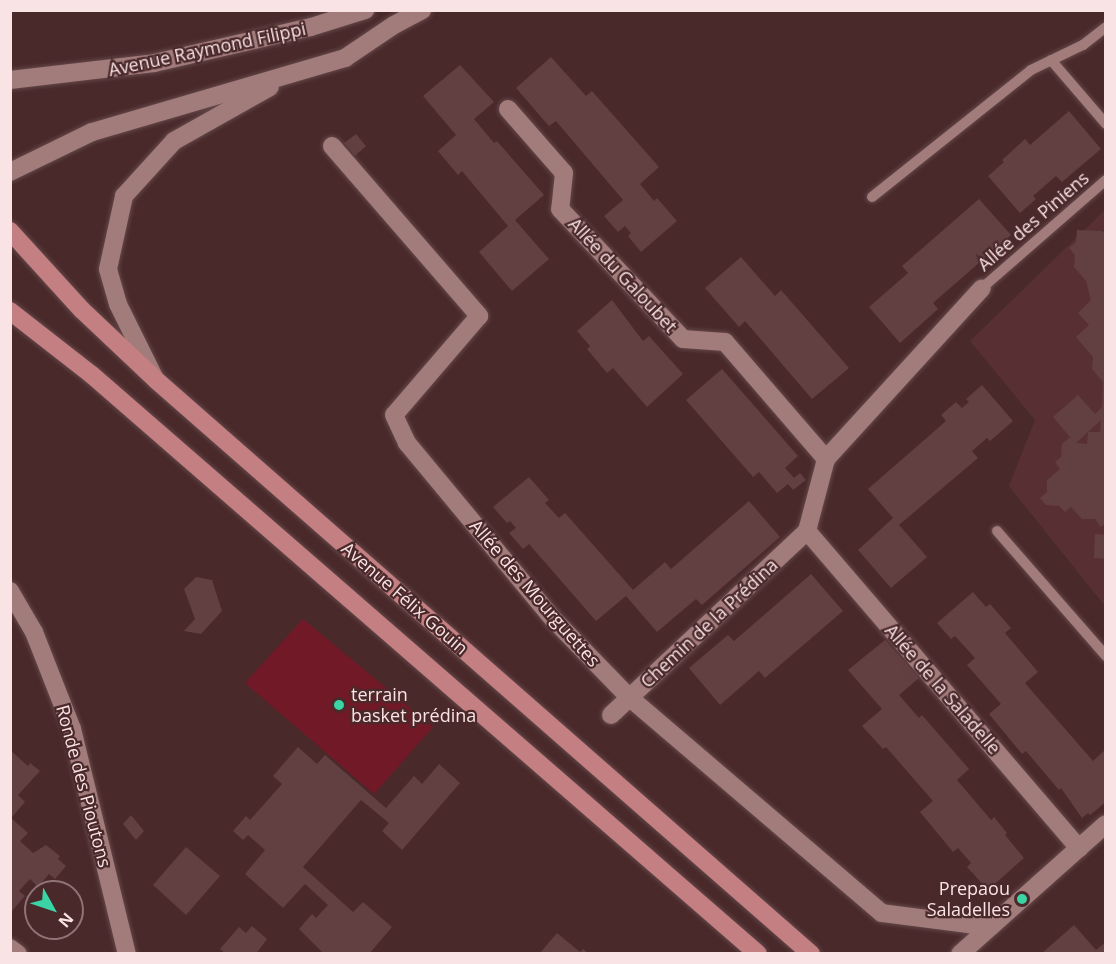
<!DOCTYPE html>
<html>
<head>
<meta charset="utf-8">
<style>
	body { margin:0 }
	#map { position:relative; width:1116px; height:964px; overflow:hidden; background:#4a292b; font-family:"Open Sans",sans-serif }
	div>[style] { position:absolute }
	.built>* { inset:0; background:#583033 }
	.green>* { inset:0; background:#721927 }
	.building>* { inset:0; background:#623f40 }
	.roads { filter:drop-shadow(0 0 2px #644849) drop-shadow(0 0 2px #644849) }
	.lane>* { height:10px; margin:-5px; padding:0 5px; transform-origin:5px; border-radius:5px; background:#a27b7b }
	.street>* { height:18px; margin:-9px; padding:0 9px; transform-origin:9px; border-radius:9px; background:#a27b7b }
	.secondary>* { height:18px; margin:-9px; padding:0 9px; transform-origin:9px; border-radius:9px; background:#a27b7b }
	.primary>* { height:18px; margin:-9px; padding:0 9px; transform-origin:9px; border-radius:9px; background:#c37f81 }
	.dots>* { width:16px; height:16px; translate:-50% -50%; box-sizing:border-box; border:3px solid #4a292b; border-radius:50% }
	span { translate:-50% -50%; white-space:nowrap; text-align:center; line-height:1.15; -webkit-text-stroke:4.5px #4a292b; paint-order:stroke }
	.street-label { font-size:18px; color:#fae3e4 }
	.poi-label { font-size:18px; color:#fae3e4 }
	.left { translate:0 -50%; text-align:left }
	.right { translate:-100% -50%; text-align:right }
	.frame { position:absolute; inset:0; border:12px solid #fae3e4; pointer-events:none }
	.north { position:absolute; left:24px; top:880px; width:60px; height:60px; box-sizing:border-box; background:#4a292b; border:2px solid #907375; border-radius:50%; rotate:130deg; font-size:16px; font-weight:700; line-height:24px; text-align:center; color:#fae3e4 }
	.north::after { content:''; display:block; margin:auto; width:21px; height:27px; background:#3bd4a4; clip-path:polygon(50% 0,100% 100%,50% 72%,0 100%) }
</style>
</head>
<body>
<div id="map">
	<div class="built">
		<div style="clip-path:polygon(1105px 210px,1105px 606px,1009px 486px,1035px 420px,970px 341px)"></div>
	</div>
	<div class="green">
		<div style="clip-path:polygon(303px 619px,433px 727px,374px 794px,245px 683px)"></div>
	</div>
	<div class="building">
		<div style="clip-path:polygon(551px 57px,586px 96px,592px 91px,659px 167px,640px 184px,654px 201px,657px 198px,677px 221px,641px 252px,628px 236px,631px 233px,625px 226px,618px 232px,604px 216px,623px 200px,556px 121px,549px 126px,516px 88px)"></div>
		<div style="clip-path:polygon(460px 65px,494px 102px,474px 119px,494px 143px,497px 141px,544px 195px,515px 220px,549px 259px,512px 291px,479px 252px,508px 226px,462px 171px,458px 175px,438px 151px,456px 135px,423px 96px)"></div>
		<div style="clip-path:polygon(1069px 111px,1101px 149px,1062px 182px,1056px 176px,1033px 196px,1036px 199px,1020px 213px,988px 176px,1004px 162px,1002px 160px,1025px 139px,1030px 145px)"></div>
		<div style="clip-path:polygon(356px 134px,366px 146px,355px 156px,344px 143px)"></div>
		<div style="clip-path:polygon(979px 199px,1011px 235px,933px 303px,938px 309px,900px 343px,869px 307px,908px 273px,902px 266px)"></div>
		<div style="clip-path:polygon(evenodd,1077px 230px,1102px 231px,1106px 235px,1106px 523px,1101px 527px,1095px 519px,1082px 519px,1071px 507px,1065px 512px,1059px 506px,1046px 505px,1040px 498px,1047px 492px,1047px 480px,1060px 469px,1055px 462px,1061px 457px,1062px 444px,1070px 437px,1053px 417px,1078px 395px,1095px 414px,1102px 407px,1103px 382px,1092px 369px,1093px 357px,1076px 337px,1089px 325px,1078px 313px,1091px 300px,1086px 281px,1074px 267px,1075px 255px,1069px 248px,1076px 242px,1077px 230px,1101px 420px,1100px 432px,1088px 432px,1087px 444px,1076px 443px,1088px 432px,1101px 420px)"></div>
		<div style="clip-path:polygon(741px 257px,775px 296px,781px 290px,849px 368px,812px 399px,745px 321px,739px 327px,705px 288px)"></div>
		<div style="clip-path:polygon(612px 300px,643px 341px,649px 336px,683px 374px,647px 407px,613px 368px,607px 373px,587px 349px,590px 346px,577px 331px)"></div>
		<div style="clip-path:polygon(722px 369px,798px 456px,785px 468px,794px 478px,800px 473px,806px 480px,793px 490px,788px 484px,777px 493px,759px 472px,753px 477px,686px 400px)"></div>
		<div style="clip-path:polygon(982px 385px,1013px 421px,990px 441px,987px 438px,972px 451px,978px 458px,899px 525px,927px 557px,891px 588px,858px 550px,893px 518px,868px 489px,946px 421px,941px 415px,956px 402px,962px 408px,969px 402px,966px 399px)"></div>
		<div style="clip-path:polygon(529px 477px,549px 500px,545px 503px,559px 518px,565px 513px,633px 590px,665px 562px,671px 569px,749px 501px,780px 537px,702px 605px,696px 599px,657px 632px,626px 596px,596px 621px,529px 544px,523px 549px,509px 533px,516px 528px,510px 521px,507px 523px,493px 507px)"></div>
		<div style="clip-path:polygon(1095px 534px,1106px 535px,1106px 559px,1094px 558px)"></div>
		<div style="clip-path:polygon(811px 574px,843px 611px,765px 678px,759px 671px,720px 705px,689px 668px,728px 635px,734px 641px)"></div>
		<div style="clip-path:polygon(196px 577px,212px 580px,222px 611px,201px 634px,184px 631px,195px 619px,184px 589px)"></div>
		<div style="clip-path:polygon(973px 592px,986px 607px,990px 604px,1011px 628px,1005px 633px,1038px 672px,1025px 683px,1093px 761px,1106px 749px,1106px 802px,1090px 815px,1088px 813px,1082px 818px,1061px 788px,1059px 790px,1026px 751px,1022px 754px,989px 714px,1001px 704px,967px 665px,975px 658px,955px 636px,951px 639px,937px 623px)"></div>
		<div style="clip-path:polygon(885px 640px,919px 678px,899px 695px,919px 718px,922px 715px,969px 769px,957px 780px,991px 820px,994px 817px,1007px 833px,1005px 835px,1024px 858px,988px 890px,967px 867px,971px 863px,958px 848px,953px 852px,920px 812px,933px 801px,886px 747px,883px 749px,862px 726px,882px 709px,848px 670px)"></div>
		<div style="clip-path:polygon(298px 747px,317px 764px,325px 755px,386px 808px,414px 776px,422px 784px,439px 764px,460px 783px,402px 850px,382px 831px,389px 823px,361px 800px,303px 867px,353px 912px,363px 902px,392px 927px,369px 954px,324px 954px,299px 929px,312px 914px,316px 918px,328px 905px,305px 884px,283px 908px,245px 874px,265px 850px,248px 835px,243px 840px,233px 831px,246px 816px,250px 820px,282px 784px,273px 776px)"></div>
		<div style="clip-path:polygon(10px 750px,28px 766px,30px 763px,40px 771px,18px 795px,25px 802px,11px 818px,28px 833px,20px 841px,33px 853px,46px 845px,60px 856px,58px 859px,66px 866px,55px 879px,49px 874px,38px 887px,30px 879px,19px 891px,25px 896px,10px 913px)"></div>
		<div style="clip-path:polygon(131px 815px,144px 831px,136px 840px,123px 824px)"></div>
		<div style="clip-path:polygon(186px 847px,220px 876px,186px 915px,153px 885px)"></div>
		<div style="clip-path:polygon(1074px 925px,1096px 950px,1106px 942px,1106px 954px,1041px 954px)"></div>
		<div style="clip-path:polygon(252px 926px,267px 939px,256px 954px,226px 954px,220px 949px,239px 927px,246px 933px)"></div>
		<div style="clip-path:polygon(557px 933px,580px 952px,583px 949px,589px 954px,539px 954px)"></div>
	</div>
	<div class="roads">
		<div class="lane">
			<div style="left:1051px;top:60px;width:84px;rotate:49.3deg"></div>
			<div style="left:872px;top:197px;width:203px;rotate:-38.6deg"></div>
			<div style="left:1031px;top:70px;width:58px;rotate:-25.7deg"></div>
			<div style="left:1083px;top:45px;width:29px;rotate:-38deg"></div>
			<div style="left:982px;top:288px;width:164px;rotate:-41.1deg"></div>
			<div style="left:997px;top:531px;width:166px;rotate:48.9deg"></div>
		</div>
		<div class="street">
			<div style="left:508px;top:109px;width:85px;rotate:48.8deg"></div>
			<div style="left:564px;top:173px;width:36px;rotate:96deg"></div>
			<div style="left:560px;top:209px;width:179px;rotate:46.6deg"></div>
			<div style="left:683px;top:339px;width:42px;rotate:4.1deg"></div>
			<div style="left:725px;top:342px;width:155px;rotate:49.2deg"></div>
			<div style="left:332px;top:146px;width:225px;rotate:49.1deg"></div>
			<div style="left:479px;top:316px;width:130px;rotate:130.6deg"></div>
			<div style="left:394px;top:415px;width:31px;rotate:65deg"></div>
			<div style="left:407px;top:443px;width:231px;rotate:50.3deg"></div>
			<div style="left:555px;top:621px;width:107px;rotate:45.8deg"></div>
			<div style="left:630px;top:698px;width:331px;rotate:40.5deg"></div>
			<div style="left:882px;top:913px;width:109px;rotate:7.4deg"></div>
			<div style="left:807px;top:531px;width:418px;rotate:49.4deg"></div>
			<div style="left:807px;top:531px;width:74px;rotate:-75.2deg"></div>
			<div style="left:826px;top:459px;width:231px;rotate:-47.6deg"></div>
			<div style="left:10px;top:591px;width:48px;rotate:59.7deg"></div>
			<div style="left:34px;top:632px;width:104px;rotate:68.6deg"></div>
			<div style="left:72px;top:729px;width:232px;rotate:76.3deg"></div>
			<div style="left:611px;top:715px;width:269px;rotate:-43.2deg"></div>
			<div style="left:10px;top:948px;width:10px;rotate:37deg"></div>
			<div style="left:960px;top:954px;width:195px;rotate:-41.7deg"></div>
		</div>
		<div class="secondary">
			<div style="left:10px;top:80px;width:145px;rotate:-6.7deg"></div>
			<div style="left:154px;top:63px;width:161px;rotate:-12.9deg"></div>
			<div style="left:311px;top:27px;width:57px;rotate:-17.5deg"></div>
			<div style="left:10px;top:172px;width:91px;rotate:-26deg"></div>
			<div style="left:92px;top:132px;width:264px;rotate:-16.3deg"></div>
			<div style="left:345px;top:58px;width:59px;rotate:-34deg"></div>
			<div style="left:394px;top:25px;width:32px;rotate:-28deg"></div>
			<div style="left:154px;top:377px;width:81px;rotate:-116.3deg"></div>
			<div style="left:118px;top:304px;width:36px;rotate:-106deg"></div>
			<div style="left:108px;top:269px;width:75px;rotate:-77.6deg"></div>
			<div style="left:124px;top:196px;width:74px;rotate:-47.7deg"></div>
			<div style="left:174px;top:141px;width:110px;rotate:-29.4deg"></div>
		</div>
		<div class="primary">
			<div style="left:10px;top:231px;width:107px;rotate:47.7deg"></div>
			<div style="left:82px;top:310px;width:102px;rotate:43.4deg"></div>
			<div style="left:156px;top:380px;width:871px;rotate:41.23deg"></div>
			<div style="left:10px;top:311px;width:104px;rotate:38deg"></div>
			<div style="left:92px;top:375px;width:882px;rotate:41deg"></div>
		</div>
	</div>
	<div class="dots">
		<div style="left:339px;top:705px;background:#3bd4a4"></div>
		<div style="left:1022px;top:899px;background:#3bd4a4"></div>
	</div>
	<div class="street-label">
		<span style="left:207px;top:49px;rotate:-12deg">Avenue Raymond Filippi</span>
		<span style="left:1033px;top:221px;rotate:-41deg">Allée des Piniens</span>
		<span style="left:623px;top:275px;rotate:47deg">Allée du Galoubet</span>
		<span style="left:535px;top:593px;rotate:49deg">Allée des Mourguettes</span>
		<span style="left:405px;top:598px;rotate:41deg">Avenue Félix Gouin</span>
		<span style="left:709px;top:623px;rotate:-43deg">Chemin de la Prédina</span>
		<span style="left:943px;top:689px;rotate:49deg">Allée de la Saladelle</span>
		<span style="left:84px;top:786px;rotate:75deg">Ronde des Pioutons</span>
	</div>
	<div class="poi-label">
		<span class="left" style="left:351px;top:705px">terrain<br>basket prédina</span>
		<span class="right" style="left:1010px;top:899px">Prepaou<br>Saladelles</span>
	</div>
	<div class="frame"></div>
	<div class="north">N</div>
</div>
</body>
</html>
